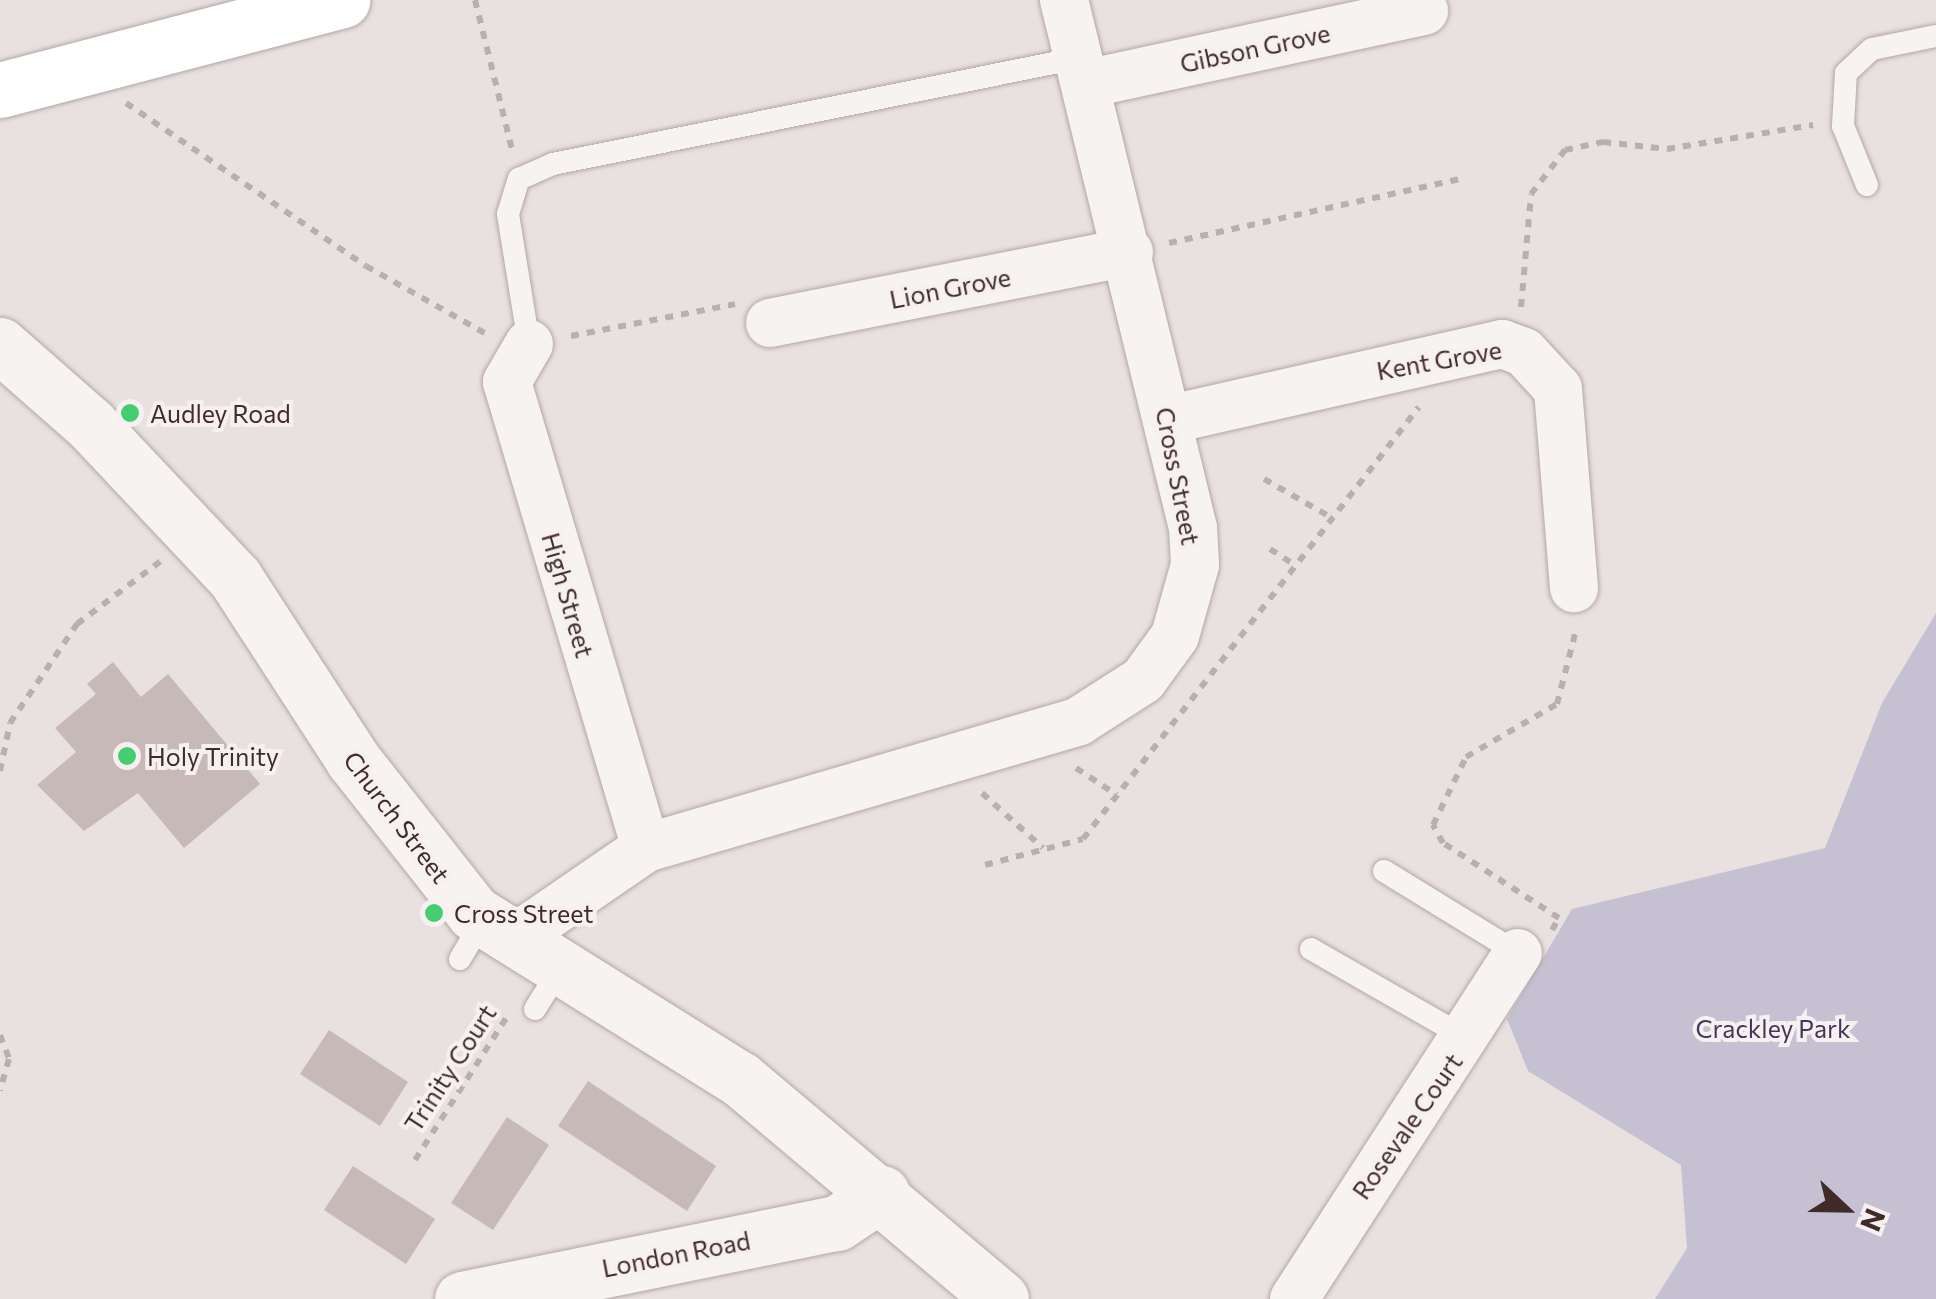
<!DOCTYPE html>
<html>
<head>
<meta charset="utf-8">
<style>
	body { margin:0 }
	#map { position:relative; width:1936px; height:1299px; overflow:hidden; background:#e9e1e0; font-family:Commissioner,sans-serif }
	div>[style] { position:absolute }
	.green>* { inset:0; background:#c5c1d3 }
	.building>* { inset:0; background:#c6b9b7 }
	.path>* { height:6px; margin-top:-3px; transform-origin:0; background:repeating-linear-gradient(90deg,#b9afae 0 8px,transparent 0 16px) }
	.roads { filter:drop-shadow(0 0 2px #b3a7a5) drop-shadow(0 0 2px #b3a7a5) }
	.service>* { height:22px; margin:-11px; padding:0 11px; transform-origin:11px; border-radius:11px; background:#f7f3f3 }
	.minor>* { height:48px; margin:-24px; padding:0 24px; transform-origin:24px; border-radius:24px; background:#f7f3f3 }
	.tertiary>* { height:55px; margin:-27.5px; padding:0 27.5px; transform-origin:27.5px; border-radius:27.5px; background:#f7f3f3 }
	.secondary>* { height:55px; margin:-27.5px; padding:0 27.5px; transform-origin:27.5px; border-radius:27.5px; background:#fff }
	.dots>* { width:28px; height:28px; translate:-50% -50%; box-sizing:border-box; border:5px solid #f7f0f0; border-radius:50% }
	span { translate:-50% -50%; white-space:nowrap; text-align:center; line-height:1.15; -webkit-text-stroke:8px #f7f0f0; paint-order:stroke }
	.street-label { font-size:25px; color:#402b29 }
	.poi-label { font-size:25px; color:#402b29 }
	.left { translate:0 -50%; text-align:left }
	.park-label { font-size:25px; color:#41365c }
	.north { position:absolute; left:1796px; top:1159px; width:100px; height:100px; -webkit-text-stroke:8px #f7f0f0; paint-order:stroke; rotate:112deg; font-size:28px; font-weight:700; line-height:40px; text-align:center; color:#402b29 }
	.north::after { content:''; display:block; margin:auto; width:35px; height:45px; background:#402b29; clip-path:polygon(50% 0,100% 100%,50% 72%,0 100%) }
</style>
</head>
<body>
<div id="map">
	<div class="green">
		<div style="clip-path:polygon(1936px 613px,1936px 1299px,1655px 1299px,1687px 1248px,1681px 1165px,1528px 1071px,1507px 1019px,1572px 909px,1825px 848px,1882px 703px)"></div>
	</div>
	<div class="building">
		<div style="clip-path:polygon(113px 662px,141px 697px,168px 674px,260px 784px,184px 848px,138px 793px,84px 831px,37px 785px,76px 752px,55px 728px,96px 694px,87px 684px)"></div>
		<div style="clip-path:polygon(329px 1030px,408px 1082px,380px 1126px,300px 1074px)"></div>
		<div style="clip-path:polygon(588px 1081px,716px 1166px,687px 1211px,558px 1126px)"></div>
		<div style="clip-path:polygon(507px 1117px,549px 1145px,493px 1230px,451px 1203px)"></div>
		<div style="clip-path:polygon(353px 1166px,435px 1219px,406px 1264px,324px 1210px)"></div>
	</div>
	<div class="path">
		<div style="left:475px;top:0;width:154px;rotate:76.1deg"></div>
		<div style="left:126px;top:103px;width:290px;rotate:34.2deg"></div>
		<div style="left:366px;top:266px;width:138px;rotate:29.5deg"></div>
		<div style="left:1169px;top:243px;width:298px;rotate:-12.4deg"></div>
		<div style="left:1521px;top:307px;width:113px;rotate:-84.9deg"></div>
		<div style="left:1531px;top:194px;width:56px;rotate:-52.3deg"></div>
		<div style="left:1565px;top:150px;width:39px;rotate:-12deg"></div>
		<div style="left:1603px;top:142px;width:64px;rotate:6.2deg"></div>
		<div style="left:1667px;top:149px;width:148px;rotate:-9.3deg"></div>
		<div style="left:571px;top:336px;width:167px;rotate:-11deg"></div>
		<div style="left:1264px;top:479px;width:78px;rotate:29.8deg"></div>
		<div style="left:1270px;top:549px;width:30px;rotate:33deg"></div>
		<div style="left:1076px;top:768px;width:49px;rotate:33.4deg"></div>
		<div style="left:0;top:771px;width:49px;rotate:-78.2deg"></div>
		<div style="left:10px;top:723px;width:120px;rotate:-55.9deg"></div>
		<div style="left:77px;top:624px;width:105px;rotate:-36.9deg"></div>
		<div style="left:982px;top:793px;width:82px;rotate:42deg"></div>
		<div style="left:985px;top:865px;width:101px;rotate:-14.9deg"></div>
		<div style="left:1083px;top:839px;width:547px;rotate:-52.13deg"></div>
		<div style="left:1552px;top:930px;width:14px;rotate:-60deg"></div>
		<div style="left:1559px;top:918px;width:138px;rotate:-147.1deg"></div>
		<div style="left:1443px;top:843px;width:21px;rotate:-119deg"></div>
		<div style="left:1433px;top:825px;width:76px;rotate:-64.1deg"></div>
		<div style="left:1466px;top:757px;width:105px;rotate:-30.2deg"></div>
		<div style="left:1557px;top:704px;width:76px;rotate:-75.6deg"></div>
		<div style="left:0;top:1035px;width:26px;rotate:69deg"></div>
		<div style="left:9px;top:1059px;width:33px;rotate:106deg"></div>
		<div style="left:415px;top:1160px;width:169px;rotate:-57.3deg"></div>
	</div>
	<div class="roads">
		<div class="service">
			<div style="left:1867px;top:185px;width:64px;rotate:-112.1deg"></div>
			<div style="left:1843px;top:126px;width:53px;rotate:-86.8deg"></div>
			<div style="left:1846px;top:73px;width:35px;rotate:-43deg"></div>
			<div style="left:1872px;top:49px;width:65px;rotate:-11.5deg"></div>
			<div style="left:529px;top:344px;width:132px;rotate:-99.2deg"></div>
			<div style="left:508px;top:214px;width:37px;rotate:-73deg"></div>
			<div style="left:519px;top:179px;width:37px;rotate:-24deg"></div>
			<div style="left:553px;top:164px;width:536px;rotate:-11.41deg"></div>
			<div style="left:1384px;top:871px;width:157px;rotate:31.5deg"></div>
			<div style="left:1311px;top:949px;width:181px;rotate:29.8deg"></div>
			<div style="left:460px;top:959px;width:45px;rotate:-59.5deg"></div>
			<div style="left:535px;top:1009px;width:47px;rotate:-58deg"></div>
		</div>
		<div class="minor">
			<div style="left:1086px;top:84px;width:346px;rotate:-12.2deg"></div>
			<div style="left:770px;top:323px;width:366px;rotate:-11.2deg"></div>
			<div style="left:529px;top:344px;width:44px;rotate:120.1deg"></div>
			<div style="left:507px;top:382px;width:486px;rotate:73.4deg"></div>
			<div style="left:1167px;top:420px;width:344px;rotate:-12.8deg"></div>
			<div style="left:1502px;top:344px;width:23px;rotate:20deg"></div>
			<div style="left:1524px;top:352px;width:50px;rotate:47.4deg"></div>
			<div style="left:1558px;top:389px;width:200px;rotate:85.4deg"></div>
			<div style="left:512px;top:940px;width:163px;rotate:-34.5deg"></div>
			<div style="left:646px;top:848px;width:451px;rotate:-16.3deg"></div>
			<div style="left:1079px;top:721px;width:76px;rotate:-32.6deg"></div>
			<div style="left:1143px;top:680px;width:54px;rotate:-54deg"></div>
			<div style="left:1175px;top:636px;width:74px;rotate:-74.3deg"></div>
			<div style="left:1195px;top:565px;width:37px;rotate:-93deg"></div>
			<div style="left:1193px;top:528px;width:544px;rotate:-103.73deg"></div>
			<div style="left:1294px;top:1299px;width:412px;rotate:-57.1deg"></div>
		</div>
		<div class="tertiary">
			<div style="left:0;top:345px;width:120px;rotate:41.3deg"></div>
			<div style="left:90px;top:424px;width:212px;rotate:46.7deg"></div>
			<div style="left:235px;top:578px;width:217px;rotate:57deg"></div>
			<div style="left:353px;top:760px;width:195px;rotate:51.7deg"></div>
			<div style="left:474px;top:913px;width:314px;rotate:32deg"></div>
			<div style="left:740px;top:1079px;width:341px;rotate:40.1deg"></div>
			<div style="left:462px;top:1299px;width:383px;rotate:-11.5deg"></div>
			<div style="left:837px;top:1223px;width:54px;rotate:-33.7deg"></div>
		</div>
		<div class="secondary">
			<div style="left:0;top:90px;width:354px;rotate:-14.7deg"></div>
		</div>
	</div>
	<div class="dots">
		<div style="left:130px;top:413px;background:#46cd70"></div>
		<div style="left:127px;top:756px;background:#46cd70"></div>
		<div style="left:434px;top:913px;background:#46cd70"></div>
	</div>
	<div class="street-label">
		<span style="left:1255px;top:48px;rotate:-12deg">Gibson Grove</span>
		<span style="left:950px;top:288px;rotate:-11deg">Lion Grove</span>
		<span style="left:1439px;top:360px;rotate:-10deg">Kent Grove</span>
		<span style="left:1178px;top:476px;rotate:79deg">Cross Street</span>
		<span style="left:568px;top:595px;rotate:74deg">High Street</span>
		<span style="left:397px;top:817px;rotate:53deg">Church Street</span>
		<span style="left:450px;top:1068px;rotate:-57deg">Trinity Court</span>
		<span style="left:1407px;top:1126px;rotate:-55deg">Rosevale Court</span>
		<span style="left:676px;top:1254px;rotate:-11deg">London Road</span>
	</div>
	<div class="poi-label">
		<span class="left" style="left:150px;top:413px">Audley Road</span>
		<span class="left" style="left:147px;top:756px">Holy Trinity</span>
		<span class="left" style="left:454px;top:913px">Cross Street</span>
	</div>
	<div class="park-label">
		<span style="left:1773px;top:1028px">Crackley Park</span>
	</div>
	<div class="north">N</div>
</div>
</body>
</html>
